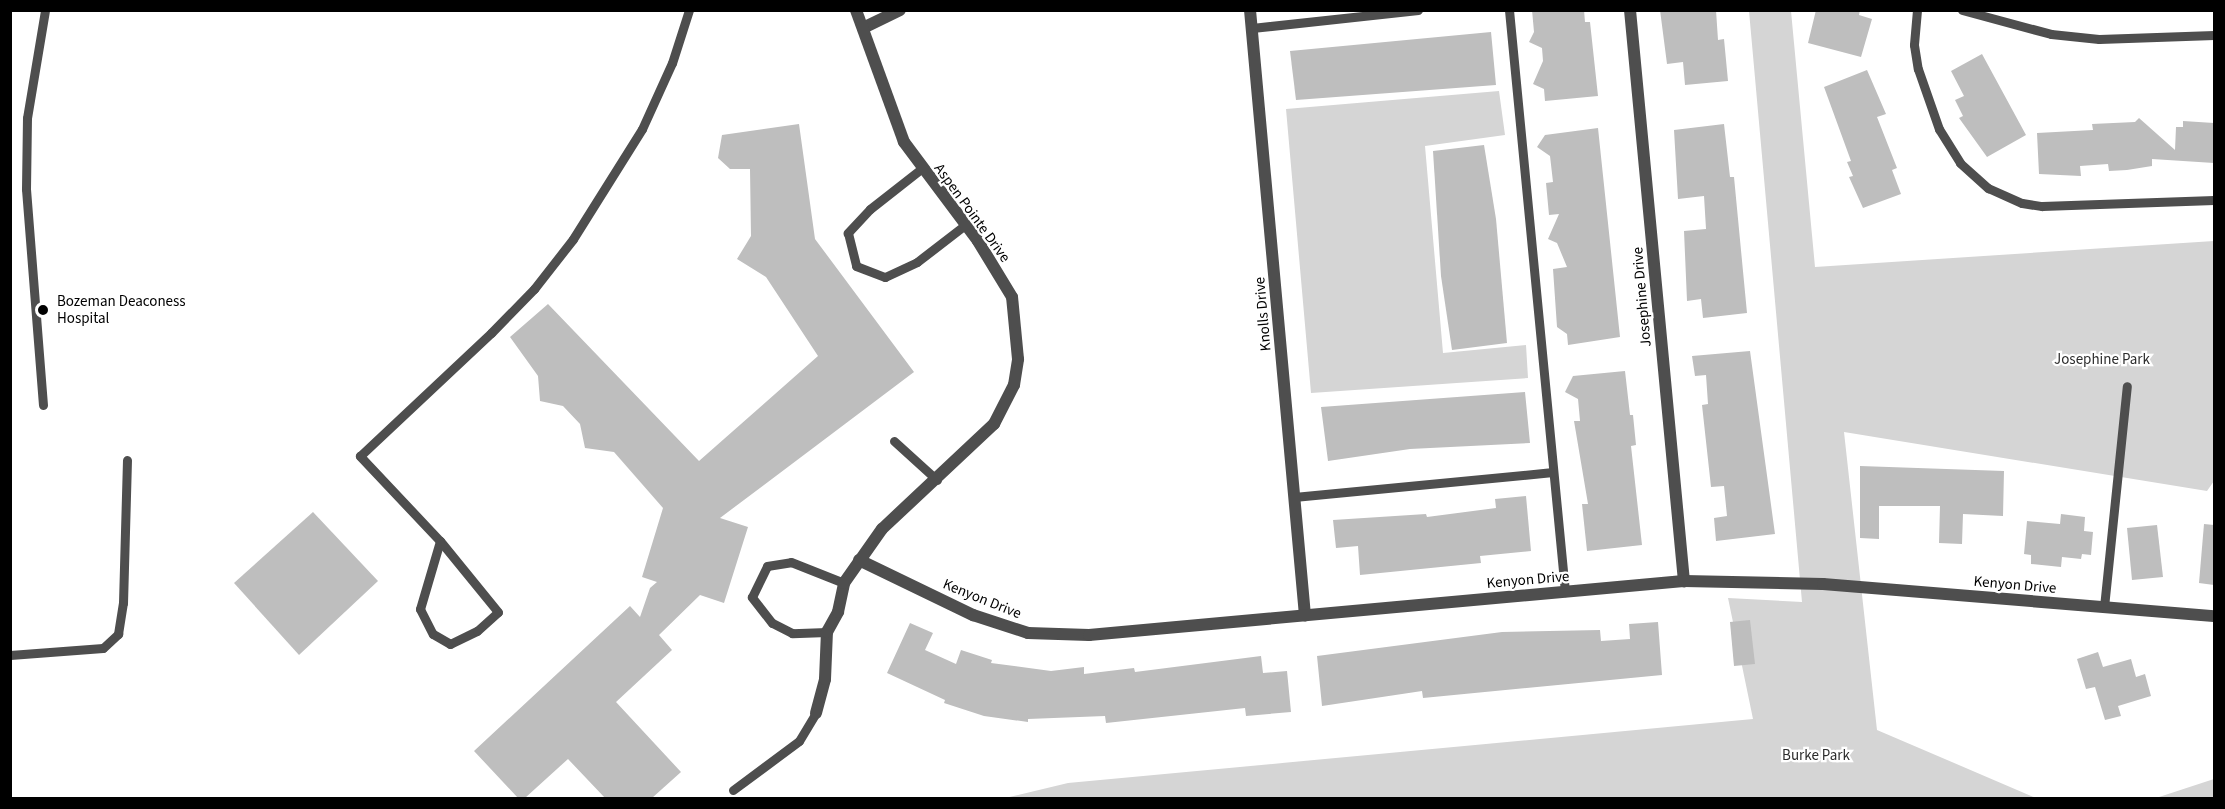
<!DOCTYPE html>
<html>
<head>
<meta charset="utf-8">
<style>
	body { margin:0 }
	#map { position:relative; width:2225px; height:809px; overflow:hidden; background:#fff; font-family:"Source Sans 3",sans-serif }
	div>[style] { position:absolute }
	.green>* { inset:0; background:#d5d5d5 }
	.building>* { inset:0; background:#bebebe }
	.service>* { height:9px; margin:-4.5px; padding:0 4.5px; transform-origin:4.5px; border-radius:4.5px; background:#4e4e4e }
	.minor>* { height:12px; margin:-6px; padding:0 6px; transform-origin:6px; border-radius:6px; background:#4e4e4e }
	.dots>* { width:16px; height:16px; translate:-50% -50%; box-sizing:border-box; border:3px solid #fff; border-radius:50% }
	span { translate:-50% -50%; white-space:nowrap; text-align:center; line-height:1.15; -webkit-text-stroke:4.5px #fff; paint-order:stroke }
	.street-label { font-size:15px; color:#000 }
	.poi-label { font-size:15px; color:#000 }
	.left { translate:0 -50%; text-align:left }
	.park-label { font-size:15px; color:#2c2c2c }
	.frame { position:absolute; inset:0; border:12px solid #000; pointer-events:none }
</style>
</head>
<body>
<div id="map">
	<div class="green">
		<div style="clip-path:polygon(1749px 11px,1791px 11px,1815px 267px,2214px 241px,2214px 481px,2207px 491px,1844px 432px,1877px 730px,2036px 798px,1005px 798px,1068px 783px,1753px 719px,1728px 598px,1802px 602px)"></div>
		<div style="clip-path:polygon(1499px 91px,1505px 135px,1425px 146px,1443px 353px,1526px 345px,1528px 378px,1311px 393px,1286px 109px)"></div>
		<div style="clip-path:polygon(2214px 779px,2214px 798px,2156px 798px)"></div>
	</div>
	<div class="building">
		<div style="clip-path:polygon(1532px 10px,1584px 10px,1585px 22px,1590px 22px,1598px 96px,1545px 101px,1544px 89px,1533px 84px,1543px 61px,1542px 48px,1529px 42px,1534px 32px)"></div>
		<div style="clip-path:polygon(1660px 10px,1716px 10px,1718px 40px,1724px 39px,1728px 81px,1685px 85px,1683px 62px,1667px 64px)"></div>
		<div style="clip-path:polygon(1816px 10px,1860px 10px,1859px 15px,1872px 19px,1861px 57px,1808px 43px)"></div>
		<div style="clip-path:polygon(1491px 32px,1496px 85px,1296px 100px,1290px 51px)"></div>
		<div style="clip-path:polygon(1982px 54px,2026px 135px,1987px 157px,1959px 118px,1963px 116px,1955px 100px,1964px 96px,1951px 71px)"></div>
		<div style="clip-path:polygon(1867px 70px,1886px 114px,1877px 117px,1897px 168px,1892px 170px,1901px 194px,1863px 208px,1849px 177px,1853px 176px,1847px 162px,1851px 161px,1824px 87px)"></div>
		<div style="clip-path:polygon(2139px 118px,2175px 150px,2176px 127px,2183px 127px,2183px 121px,2214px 123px,2214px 163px,2152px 159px,2152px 166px,2127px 170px,2109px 171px,2108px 164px,2080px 166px,2081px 176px,2039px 174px,2037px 133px,2093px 130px,2092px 124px,2135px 122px)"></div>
		<div style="clip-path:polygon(799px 124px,815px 239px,914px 372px,720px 518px,748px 527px,724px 603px,700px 595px,659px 635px,672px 650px,616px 702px,681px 772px,652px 798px,605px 798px,568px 759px,525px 798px,518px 798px,474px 751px,630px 606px,640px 617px,650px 588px,657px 582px,642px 577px,663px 508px,614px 452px,585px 448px,580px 424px,563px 406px,540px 401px,538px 376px,510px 337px,548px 304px,699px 461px,818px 356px,766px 277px,737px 259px,751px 236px,750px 169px,730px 169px,718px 158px,722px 135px)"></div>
		<div style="clip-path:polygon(1724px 124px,1730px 177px,1734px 177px,1747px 313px,1703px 318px,1701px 299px,1687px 301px,1684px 231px,1706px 229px,1704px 196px,1678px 199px,1674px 130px)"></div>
		<div style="clip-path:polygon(1598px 128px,1620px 337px,1568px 345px,1567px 334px,1557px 327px,1553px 269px,1567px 267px,1557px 243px,1548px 239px,1559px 214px,1549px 215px,1546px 183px,1553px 182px,1550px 156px,1537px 147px,1545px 135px)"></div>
		<div style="clip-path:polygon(1484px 145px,1496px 219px,1507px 343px,1452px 350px,1441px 276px,1433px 151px)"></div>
		<div style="clip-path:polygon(1750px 351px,1775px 534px,1716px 541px,1714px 518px,1727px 516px,1724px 486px,1711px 487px,1702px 405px,1708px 404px,1706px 375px,1695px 376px,1692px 356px)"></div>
		<div style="clip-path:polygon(1625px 371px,1630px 415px,1633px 415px,1636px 445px,1631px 446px,1642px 545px,1587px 551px,1582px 504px,1588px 504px,1574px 421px,1580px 421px,1578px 399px,1565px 392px,1573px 376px)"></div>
		<div style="clip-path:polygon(1525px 392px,1530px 443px,1410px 449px,1328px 461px,1321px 407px)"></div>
		<div style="clip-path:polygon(1860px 466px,2004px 471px,2003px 516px,1963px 514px,1962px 544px,1939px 543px,1940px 506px,1879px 506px,1879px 539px,1860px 538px)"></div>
		<div style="clip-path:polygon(1526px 496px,1531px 551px,1480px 556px,1481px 563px,1360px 575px,1358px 546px,1336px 548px,1333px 520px,1426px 514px,1427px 517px,1496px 508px,1495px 499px)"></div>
		<div style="clip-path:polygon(313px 512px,378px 581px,299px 655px,234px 583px)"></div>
		<div style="clip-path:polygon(2061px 514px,2085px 517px,2084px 531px,2093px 532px,2091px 555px,2082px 554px,2081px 559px,2062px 557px,2061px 567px,2031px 564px,2031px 555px,2024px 554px,2027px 521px,2060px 524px)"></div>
		<div style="clip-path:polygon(2204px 524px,2214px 525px,2214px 585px,2199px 583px)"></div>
		<div style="clip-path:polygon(2157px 525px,2163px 577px,2132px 580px,2127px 528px)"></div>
		<div style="clip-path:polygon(1750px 620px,1755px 664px,1734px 666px,1730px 622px)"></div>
		<div style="clip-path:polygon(1658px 622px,1662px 675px,1423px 698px,1422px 691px,1322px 706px,1317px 656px,1502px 632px,1600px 630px,1601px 641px,1630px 639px,1629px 624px)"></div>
		<div style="clip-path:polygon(910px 623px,933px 633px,925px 650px,956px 664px,961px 650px,992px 660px,991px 663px,1051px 671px,1084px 667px,1084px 674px,1134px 668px,1135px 672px,1261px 656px,1263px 673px,1287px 671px,1291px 712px,1246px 716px,1245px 708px,1106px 723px,1105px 716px,1028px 719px,1028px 722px,984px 716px,944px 703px,945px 700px,887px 673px)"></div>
		<div style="clip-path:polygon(2098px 652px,2103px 667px,2131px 659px,2136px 677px,2145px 674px,2151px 696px,2118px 706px,2121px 716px,2105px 720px,2095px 687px,2086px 689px,2077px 659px)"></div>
	</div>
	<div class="service">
		<div style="left:1509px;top:10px;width:585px;rotate:84.5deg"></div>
		<div style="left:1917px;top:10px;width:35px;rotate:95deg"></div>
		<div style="left:1914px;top:45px;width:24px;rotate:81deg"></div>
		<div style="left:1918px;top:69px;width:64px;rotate:70.7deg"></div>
		<div style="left:1939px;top:129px;width:40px;rotate:58deg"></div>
		<div style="left:1960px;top:163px;width:38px;rotate:42deg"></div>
		<div style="left:1988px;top:188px;width:37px;rotate:24deg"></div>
		<div style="left:2022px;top:203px;width:20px;rotate:9deg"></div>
		<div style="left:2042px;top:206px;width:172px;rotate:-2deg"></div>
		<div style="left:1962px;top:10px;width:92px;rotate:15.1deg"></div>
		<div style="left:2051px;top:34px;width:48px;rotate:5.9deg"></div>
		<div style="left:2099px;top:39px;width:115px;rotate:-2deg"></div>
		<div style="left:1252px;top:28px;width:167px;rotate:-6.2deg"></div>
		<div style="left:921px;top:169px;width:65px;rotate:141.9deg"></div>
		<div style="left:870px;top:209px;width:33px;rotate:133deg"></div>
		<div style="left:848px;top:233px;width:34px;rotate:76deg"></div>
		<div style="left:856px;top:266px;width:31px;rotate:21deg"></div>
		<div style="left:885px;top:277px;width:35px;rotate:-25deg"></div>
		<div style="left:917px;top:262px;width:61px;rotate:-37.6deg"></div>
		<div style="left:43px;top:405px;width:217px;rotate:-94.5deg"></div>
		<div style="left:26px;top:189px;width:71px;rotate:-89.2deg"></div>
		<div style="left:27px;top:118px;width:109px;rotate:-80.5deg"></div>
		<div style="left:894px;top:441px;width:58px;rotate:42.2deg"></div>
		<div style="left:1294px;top:497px;width:260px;rotate:-5.5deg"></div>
		<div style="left:440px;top:541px;width:71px;rotate:106.4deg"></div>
		<div style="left:420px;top:609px;width:28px;rotate:63deg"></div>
		<div style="left:433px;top:634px;width:20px;rotate:30deg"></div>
		<div style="left:450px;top:644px;width:30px;rotate:-26deg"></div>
		<div style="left:477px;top:631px;width:28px;rotate:-42deg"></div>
		<div style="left:498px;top:612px;width:92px;rotate:-129.2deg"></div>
		<div style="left:440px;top:541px;width:117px;rotate:-133.3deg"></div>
		<div style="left:360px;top:456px;width:180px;rotate:-43.2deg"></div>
		<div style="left:491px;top:333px;width:62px;rotate:-45.7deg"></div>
		<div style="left:534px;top:289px;width:63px;rotate:-52deg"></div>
		<div style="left:573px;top:239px;width:130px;rotate:-57.9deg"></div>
		<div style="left:642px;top:129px;width:72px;rotate:-65.6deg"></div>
		<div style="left:672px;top:63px;width:56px;rotate:-72.2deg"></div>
		<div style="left:2104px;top:607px;width:222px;rotate:-84.1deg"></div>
		<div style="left:827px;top:632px;width:35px;rotate:178deg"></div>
		<div style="left:792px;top:633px;width:22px;rotate:-153deg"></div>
		<div style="left:772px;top:623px;width:33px;rotate:-128deg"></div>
		<div style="left:752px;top:597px;width:34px;rotate:-64deg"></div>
		<div style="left:767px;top:566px;width:24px;rotate:-9deg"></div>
		<div style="left:791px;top:562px;width:57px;rotate:21.6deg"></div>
		<div style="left:10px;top:655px;width:93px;rotate:-4.3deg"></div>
		<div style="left:103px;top:648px;width:21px;rotate:-43deg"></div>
		<div style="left:118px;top:634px;width:31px;rotate:-81deg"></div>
		<div style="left:123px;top:603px;width:143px;rotate:-88.4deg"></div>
		<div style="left:733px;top:790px;width:82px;rotate:-36.6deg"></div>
		<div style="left:799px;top:741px;width:33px;rotate:-59deg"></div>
	</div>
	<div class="minor">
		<div style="left:1250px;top:10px;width:608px;rotate:84.81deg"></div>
		<div style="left:1630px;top:10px;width:574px;rotate:84.6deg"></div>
		<div style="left:863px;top:28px;width:41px;rotate:-25.9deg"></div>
		<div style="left:859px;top:560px;width:127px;rotate:25.8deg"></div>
		<div style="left:973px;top:615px;width:58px;rotate:18.1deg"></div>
		<div style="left:1028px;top:633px;width:61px;rotate:1.9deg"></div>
		<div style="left:1089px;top:635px;width:597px;rotate:-5.19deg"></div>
		<div style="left:1684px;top:581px;width:139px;rotate:1.2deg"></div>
		<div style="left:1823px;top:584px;width:392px;rotate:4.7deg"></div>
		<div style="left:816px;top:713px;width:35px;rotate:-75deg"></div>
		<div style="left:825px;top:679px;width:47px;rotate:-87.6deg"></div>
		<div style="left:827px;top:632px;width:23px;rotate:-61deg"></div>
		<div style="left:838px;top:612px;width:30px;rotate:-78deg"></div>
		<div style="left:844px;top:583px;width:66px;rotate:-54.9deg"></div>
		<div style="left:882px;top:529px;width:154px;rotate:-43.2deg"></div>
		<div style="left:994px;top:424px;width:44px;rotate:-62.9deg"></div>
		<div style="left:1014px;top:385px;width:26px;rotate:-81deg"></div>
		<div style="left:1018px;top:359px;width:62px;rotate:-95.5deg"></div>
		<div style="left:1012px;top:297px;width:66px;rotate:-121.3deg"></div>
		<div style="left:978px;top:241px;width:124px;rotate:-126.8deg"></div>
		<div style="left:904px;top:142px;width:140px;rotate:-110deg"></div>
	</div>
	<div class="dots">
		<div style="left:43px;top:310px;background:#000"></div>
	</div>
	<div class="street-label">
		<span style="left:972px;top:213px;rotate:54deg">Aspen Pointe Drive</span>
		<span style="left:1642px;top:297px;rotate:-95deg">Josephine Drive</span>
		<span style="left:1263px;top:314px;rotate:-95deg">Knolls Drive</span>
		<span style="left:1528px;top:580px;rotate:-5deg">Kenyon Drive</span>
		<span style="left:2015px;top:585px;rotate:5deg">Kenyon Drive</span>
		<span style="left:982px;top:599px;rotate:22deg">Kenyon Drive</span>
	</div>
	<div class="poi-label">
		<span class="left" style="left:57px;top:310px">Bozeman Deaconess<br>Hospital</span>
	</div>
	<div class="park-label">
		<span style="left:2102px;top:360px">Josephine Park</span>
		<span style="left:1816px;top:756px">Burke Park</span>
	</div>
	<div class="frame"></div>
</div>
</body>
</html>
